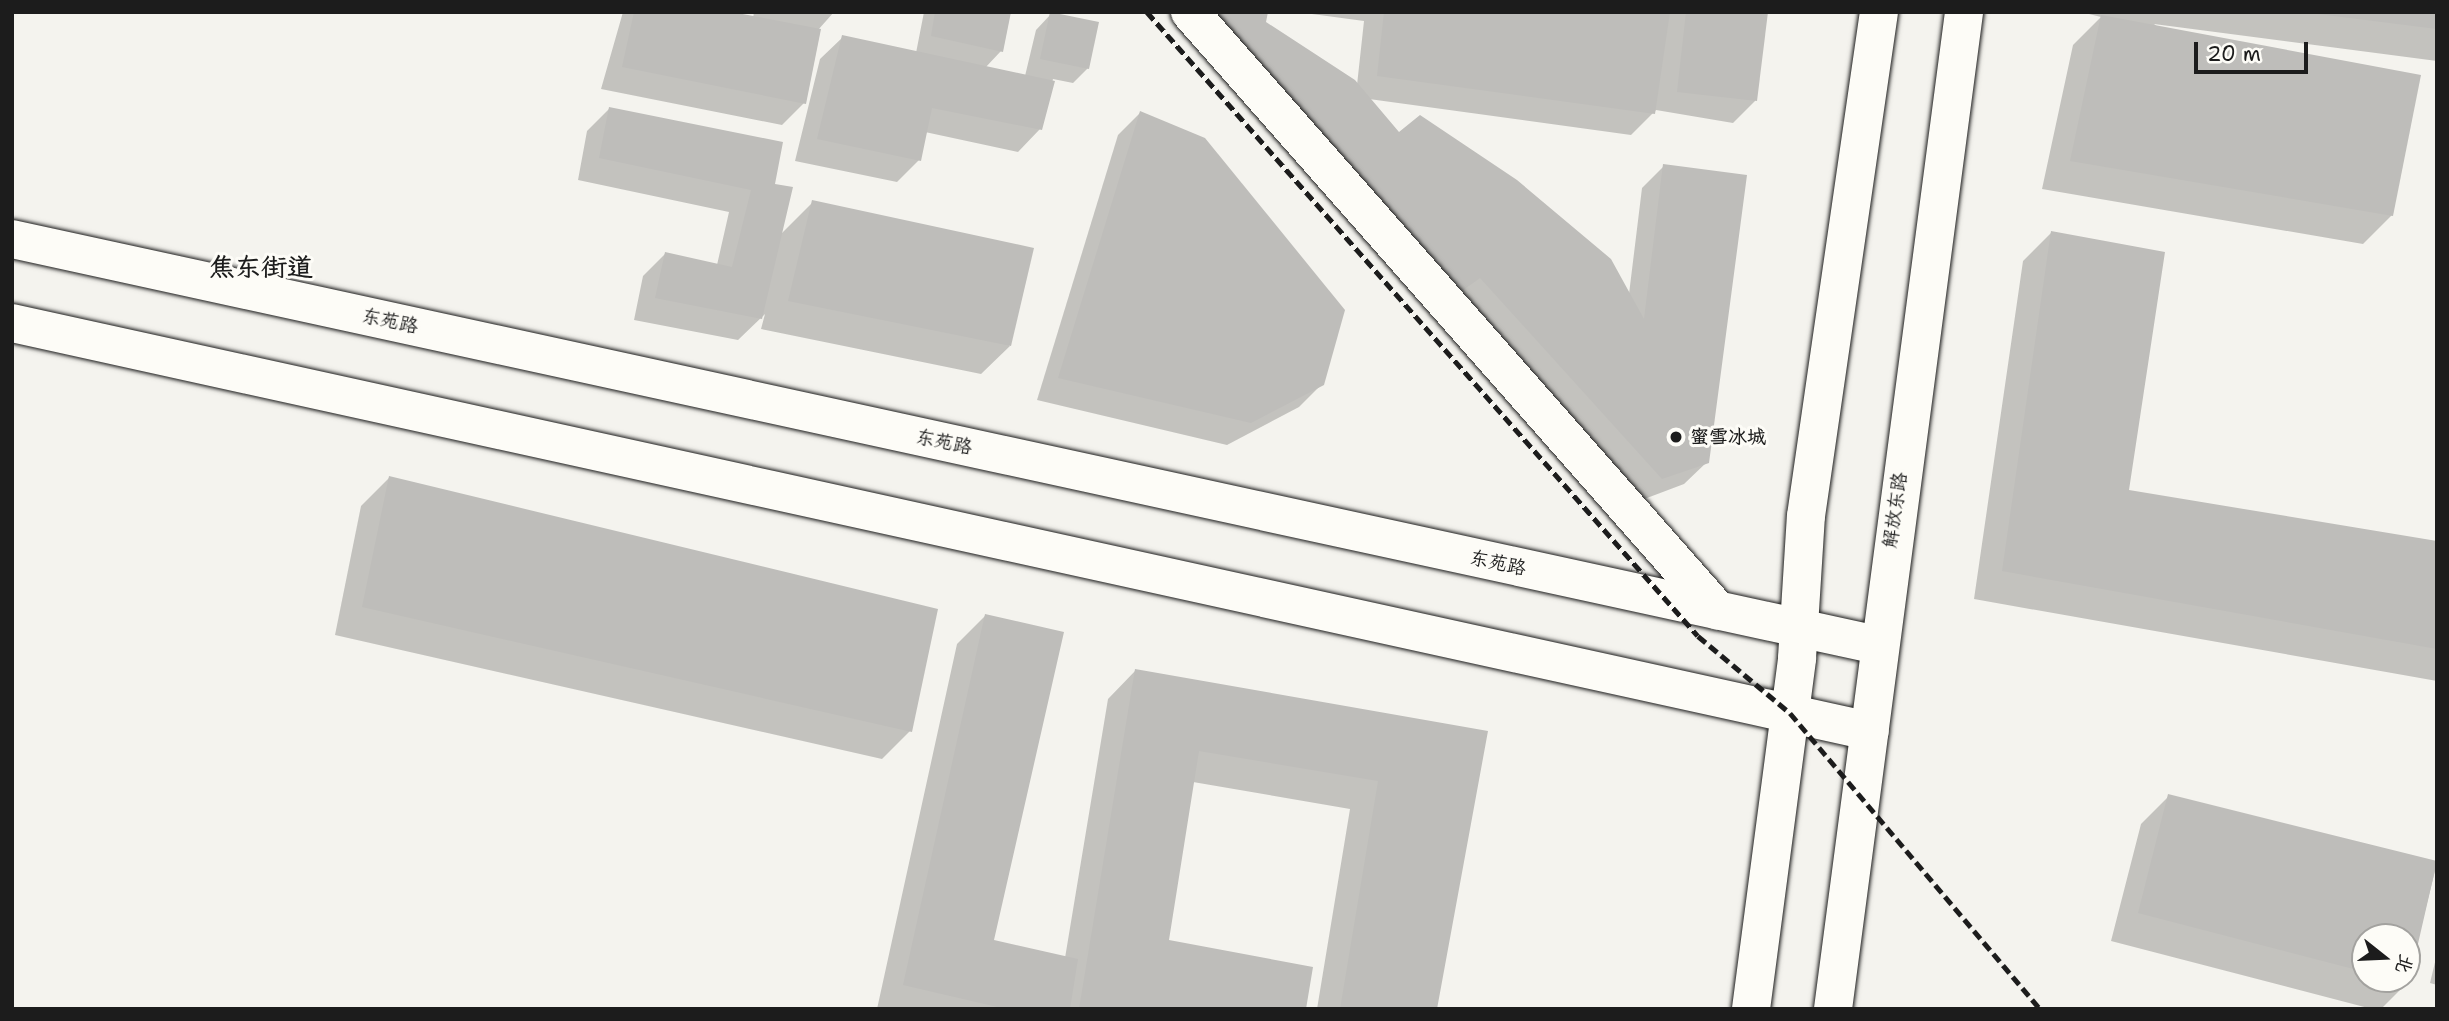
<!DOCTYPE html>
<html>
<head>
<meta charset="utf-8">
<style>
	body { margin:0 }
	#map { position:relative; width:2449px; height:1021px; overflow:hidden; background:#f4f3ee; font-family:"Shantell Sans","LXGW WenKai TC",sans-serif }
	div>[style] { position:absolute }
	.shadow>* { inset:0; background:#0003 }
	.building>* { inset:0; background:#bebdba }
	.roads { filter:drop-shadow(0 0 2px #1c1c1c) drop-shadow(0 0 2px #1c1c1c) }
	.minor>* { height:38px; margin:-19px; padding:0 19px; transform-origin:19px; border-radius:19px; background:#fdfcf7 }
	.major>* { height:38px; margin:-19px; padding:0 19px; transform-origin:19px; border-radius:19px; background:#fdfcf7 }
	.rail>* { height:5px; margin-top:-2.5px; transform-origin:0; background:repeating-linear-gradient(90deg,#1c1c1c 0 10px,transparent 0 15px) }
	.dots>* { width:19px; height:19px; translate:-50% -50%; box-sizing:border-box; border:4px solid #fdfcf7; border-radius:50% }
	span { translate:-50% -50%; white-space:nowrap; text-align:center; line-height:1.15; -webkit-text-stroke:6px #fdfcf7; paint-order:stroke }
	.street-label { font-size:19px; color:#1c1c1c }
	.poi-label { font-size:19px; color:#1c1c1c; font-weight:700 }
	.left { translate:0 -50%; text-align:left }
	.district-label { font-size:26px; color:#1c1c1c; font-weight:700 }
	.frame { position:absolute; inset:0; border:14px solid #1c1c1c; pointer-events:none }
	.north { position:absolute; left:2351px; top:923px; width:70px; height:70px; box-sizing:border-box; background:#fdfcf7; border:2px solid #a3a29f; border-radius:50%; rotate:108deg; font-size:19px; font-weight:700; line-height:28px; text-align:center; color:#1c1c1c }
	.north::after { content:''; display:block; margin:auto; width:24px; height:32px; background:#1c1c1c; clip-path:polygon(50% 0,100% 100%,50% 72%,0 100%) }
	.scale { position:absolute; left:2194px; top:42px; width:114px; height:32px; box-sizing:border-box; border:4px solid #1c1c1c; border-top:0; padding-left:9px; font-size:21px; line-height:24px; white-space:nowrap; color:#1c1c1c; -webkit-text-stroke:5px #fdfcf7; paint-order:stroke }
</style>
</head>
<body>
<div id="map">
	<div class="shadow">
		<div style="clip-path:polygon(623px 12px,753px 18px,754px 12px,834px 12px,818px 30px,804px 103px,782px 125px,601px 89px)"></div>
		<div style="clip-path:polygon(924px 12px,1009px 12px,1001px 51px,985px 68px,1025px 76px,1036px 30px,1051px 14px,1088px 68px,1073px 83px,1053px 79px,1040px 129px,1018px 152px,925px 132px,919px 160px,897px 182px,795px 161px,820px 59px,843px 37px,916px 53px)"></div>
		<div style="clip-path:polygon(1196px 12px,1264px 22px,1357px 85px,1364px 21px,1297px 12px,1766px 12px,1755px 101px,1733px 123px,1656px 110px,1631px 135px,1369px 99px,1399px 135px,1629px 294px,1642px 188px,1664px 166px,1707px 462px,1684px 484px,1639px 501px,1439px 312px,1192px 43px)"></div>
		<div style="clip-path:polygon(2081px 12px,2437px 12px,2437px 61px,2154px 24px,2392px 215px,2363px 244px,2042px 189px,2073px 45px,2101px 17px)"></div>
		<div style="clip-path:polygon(609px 109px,773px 185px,780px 235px,813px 202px,1010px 346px,981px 374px,761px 329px,765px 314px,738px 340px,634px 320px,643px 276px,665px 254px,717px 265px,729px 212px,578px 180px,587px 131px)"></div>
		<div style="clip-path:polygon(1140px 113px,1322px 384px,1299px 407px,1227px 445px,1037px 400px,1118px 135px)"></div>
		<div style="clip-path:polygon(2051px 233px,2127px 492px,2437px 543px,2437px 681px,1974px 599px,2023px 261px)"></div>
		<div style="clip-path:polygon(389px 478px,910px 731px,882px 759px,335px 635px,361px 506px)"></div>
		<div style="clip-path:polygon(985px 616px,992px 941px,1065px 958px,1108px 699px,1136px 670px,1486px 732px,1436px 1009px,1317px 1009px,1350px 809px,1193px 782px,1167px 941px,1304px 1009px,877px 1009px,957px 644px)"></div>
		<div style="clip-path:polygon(evenodd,2169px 796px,2437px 863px,2407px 983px,2381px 1009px,2372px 1009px,2111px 941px,2141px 824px,2169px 796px,2365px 937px,2407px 937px,2407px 979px,2365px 979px,2365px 937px)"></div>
		<div style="clip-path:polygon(2437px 954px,2437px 985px,2430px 983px)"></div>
	</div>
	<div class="building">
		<div style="clip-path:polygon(634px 12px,732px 12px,821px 29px,806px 104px,622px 67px)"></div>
		<div style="clip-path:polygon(935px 12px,1011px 12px,1003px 52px,931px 36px)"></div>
		<div style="clip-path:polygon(1050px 12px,1099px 22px,1089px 69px,1040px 59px)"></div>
		<div style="clip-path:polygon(1214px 12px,1268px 12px,1266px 22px,1355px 80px,1399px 132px,1420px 115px,1517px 180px,1611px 259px,1644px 319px,1663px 164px,1747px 175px,1709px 463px,1662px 479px,1480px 278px,1462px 291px,1213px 20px)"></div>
		<div style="clip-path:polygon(1384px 12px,1670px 12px,1655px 114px,1377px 76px)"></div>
		<div style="clip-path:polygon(1686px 12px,1768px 12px,1757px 101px,1677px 92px)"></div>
		<div style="clip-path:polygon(2437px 12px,2437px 29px,2318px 14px,2318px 12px)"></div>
		<div style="clip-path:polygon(2101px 15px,2421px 75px,2393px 216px,2070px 161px)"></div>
		<div style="clip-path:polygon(842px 35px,1055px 81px,1042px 130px,932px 108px,921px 161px,817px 139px)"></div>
		<div style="clip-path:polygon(609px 107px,783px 142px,775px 184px,793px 187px,762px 319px,655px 298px,665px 252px,732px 267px,751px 190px,599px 158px)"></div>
		<div style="clip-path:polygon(1140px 111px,1205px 138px,1345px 310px,1324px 385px,1251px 423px,1058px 378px)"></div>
		<div style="clip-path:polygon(812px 200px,1034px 248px,1011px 346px,788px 301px)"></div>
		<div style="clip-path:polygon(2051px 231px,2165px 252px,2129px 490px,2437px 541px,2437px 649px,2002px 571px)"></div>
		<div style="clip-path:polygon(389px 476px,938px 609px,912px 732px,362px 607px)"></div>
		<div style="clip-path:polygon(985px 614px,1064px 632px,994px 940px,1078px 959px,1070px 1009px,1006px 1009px,903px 985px)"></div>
		<div style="clip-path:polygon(1135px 669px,1488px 731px,1437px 1009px,1340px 1009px,1378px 781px,1199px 751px,1169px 940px,1313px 967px,1306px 1009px,1079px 1009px)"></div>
		<div style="clip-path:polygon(2168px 794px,2437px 861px,2409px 983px,2395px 980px,2407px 979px,2407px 937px,2365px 937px,2365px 972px,2138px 913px)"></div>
	</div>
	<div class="roads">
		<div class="minor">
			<div style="left:1190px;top:12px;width:798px;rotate:48.6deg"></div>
		</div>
		<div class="major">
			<div style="left:12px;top:239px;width:1909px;rotate:12.28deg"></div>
			<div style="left:12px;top:323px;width:1902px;rotate:12.39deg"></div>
			<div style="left:1751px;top:1009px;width:354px;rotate:-82.5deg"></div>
			<div style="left:1797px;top:658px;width:142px;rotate:-86.4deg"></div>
			<div style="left:1806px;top:516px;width:509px;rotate:-81.76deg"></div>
			<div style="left:1833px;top:1009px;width:1006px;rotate:-82.51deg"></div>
		</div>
	</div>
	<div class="rail">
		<div style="left:1147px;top:12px;width:832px;rotate:48.56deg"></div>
		<div style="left:1698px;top:636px;width:120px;rotate:39.9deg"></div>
		<div style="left:1790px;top:713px;width:387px;rotate:49.8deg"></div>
	</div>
	<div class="dots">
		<div style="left:1676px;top:437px;background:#1c1c1c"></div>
	</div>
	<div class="street-label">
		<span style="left:390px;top:321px;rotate:12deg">东苑路</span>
		<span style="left:944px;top:442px;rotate:12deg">东苑路</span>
		<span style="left:1895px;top:510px;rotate:-82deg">解放东路</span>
		<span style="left:1498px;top:563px;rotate:12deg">东苑路</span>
	</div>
	<div class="poi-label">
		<span class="left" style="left:1690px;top:437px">蜜雪冰城</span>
	</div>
	<div class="district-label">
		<span style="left:261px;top:267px">焦东街道</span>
	</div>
	<div class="frame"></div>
	<div class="north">北</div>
	<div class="scale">20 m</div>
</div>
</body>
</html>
